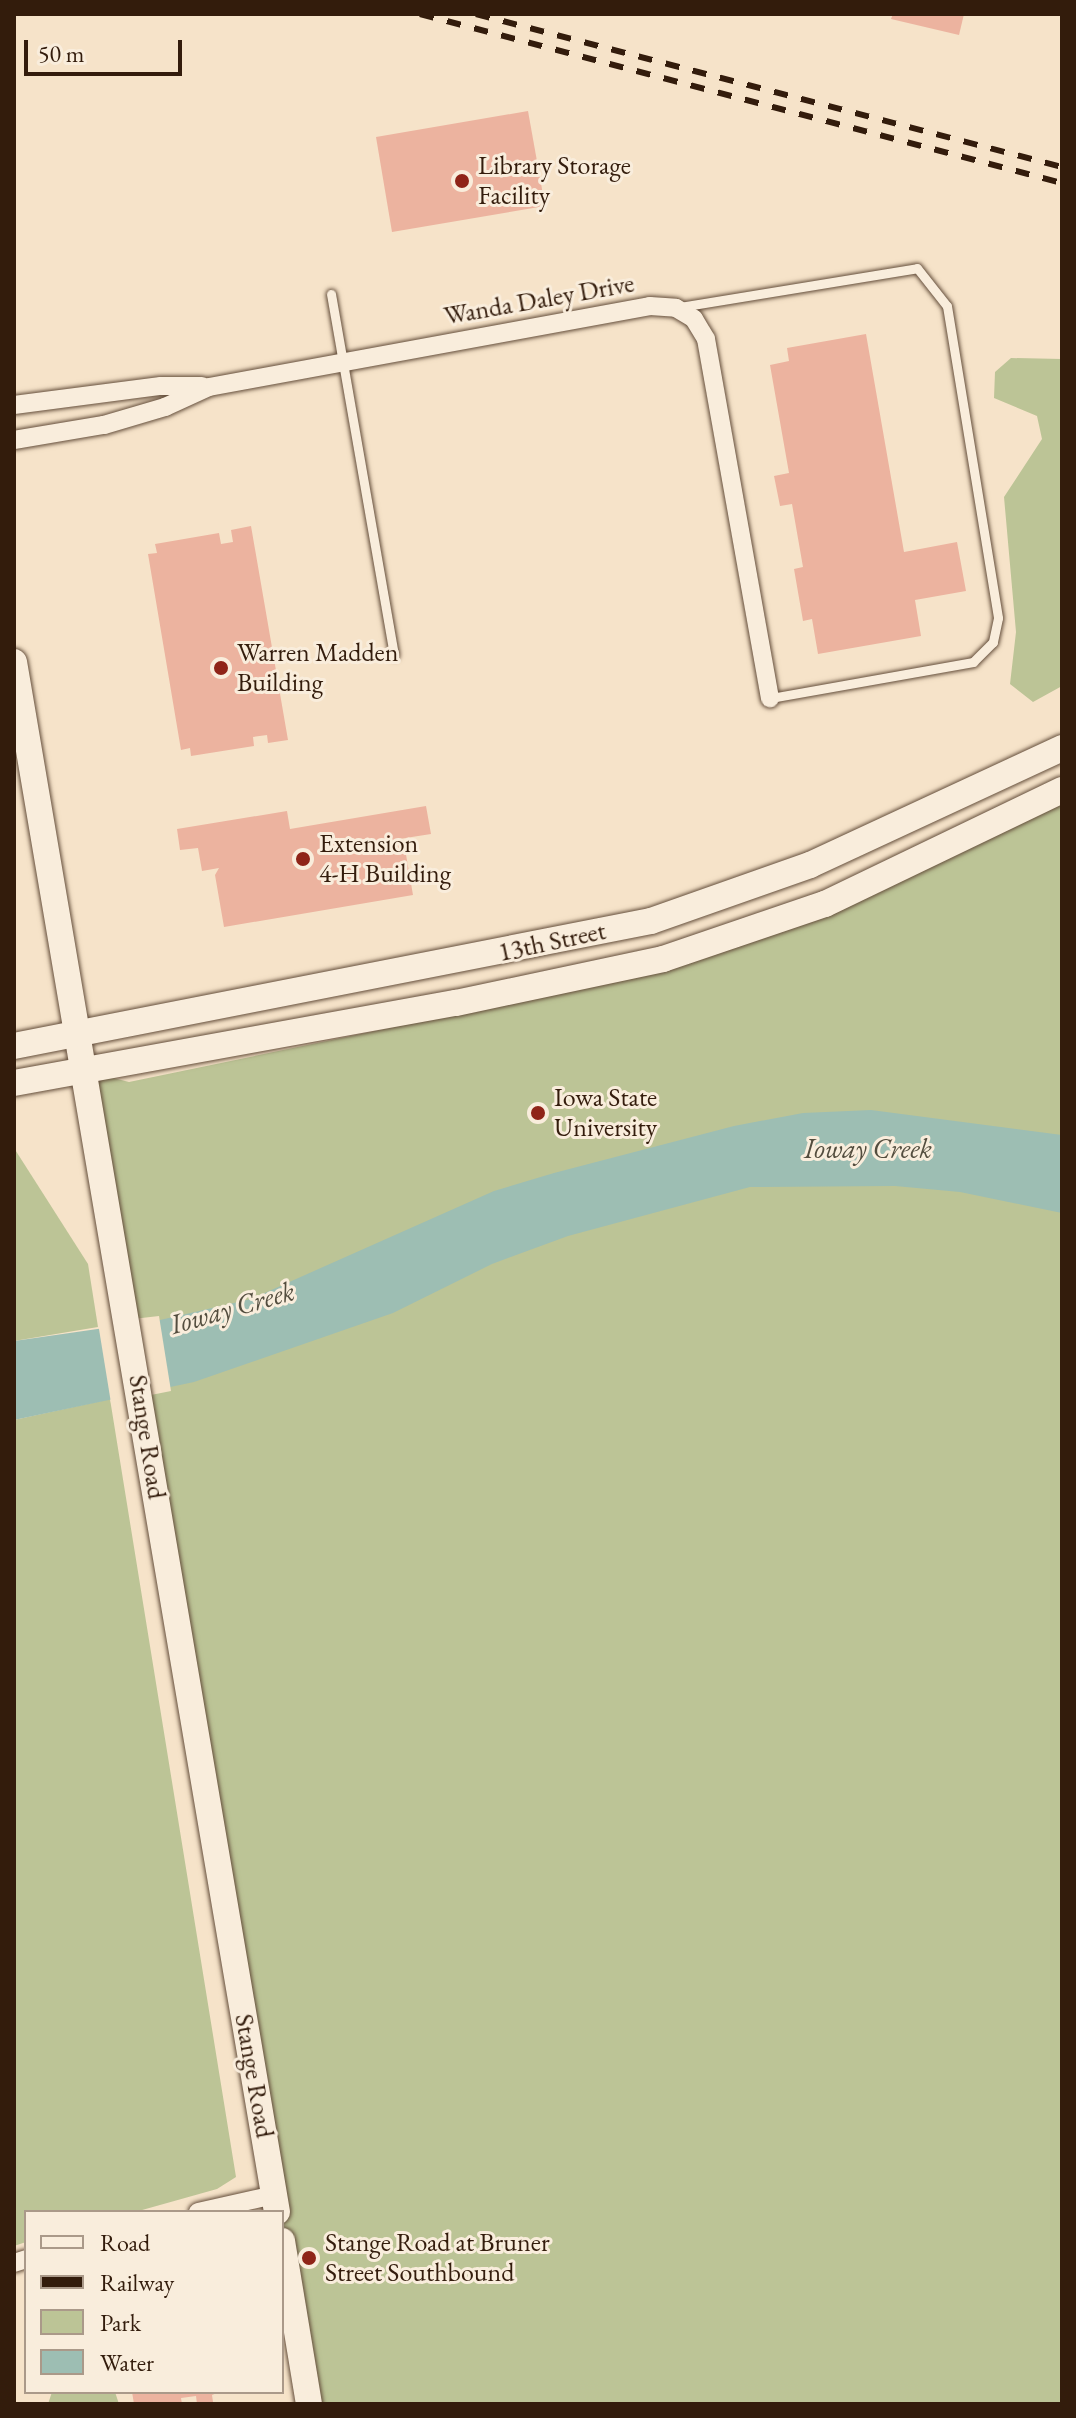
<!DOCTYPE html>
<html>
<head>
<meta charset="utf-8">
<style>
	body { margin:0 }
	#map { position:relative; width:1076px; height:2418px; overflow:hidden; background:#f6e3c9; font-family:"EB Garamond",serif }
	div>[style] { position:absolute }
	.green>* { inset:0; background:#bcc496 }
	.water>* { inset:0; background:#9dbeb3 }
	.pier>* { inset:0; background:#f6e3c9 }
	.building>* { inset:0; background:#ecb39f }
	.roads { filter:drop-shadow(0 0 2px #644e3b) drop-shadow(0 0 2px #644e3b) }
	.service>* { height:9px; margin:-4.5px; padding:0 4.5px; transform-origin:4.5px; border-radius:4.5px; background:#f9eddc }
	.minor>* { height:18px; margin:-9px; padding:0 9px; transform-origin:9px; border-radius:9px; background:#f9eddc }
	.secondary>* { height:26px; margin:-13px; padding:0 13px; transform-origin:13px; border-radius:13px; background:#f9eddc }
	.rail>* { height:6px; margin-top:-3px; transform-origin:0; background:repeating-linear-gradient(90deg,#331c0c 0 14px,transparent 0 28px) }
	.dots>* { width:22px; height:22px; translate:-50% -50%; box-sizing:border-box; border:4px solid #f9eddc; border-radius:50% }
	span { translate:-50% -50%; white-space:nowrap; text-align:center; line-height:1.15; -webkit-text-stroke:6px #f9eddc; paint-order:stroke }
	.poi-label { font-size:26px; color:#331c0c }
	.left { translate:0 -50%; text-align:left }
	.street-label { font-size:26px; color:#331c0c }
	.water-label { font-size:28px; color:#534d3e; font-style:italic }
	.frame { position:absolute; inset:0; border:16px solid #331c0c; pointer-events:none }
	.legend { position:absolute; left:24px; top:2210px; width:260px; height:184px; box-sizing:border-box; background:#f9eddc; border:2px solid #aa9989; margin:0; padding:10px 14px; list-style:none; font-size:24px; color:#331c0c }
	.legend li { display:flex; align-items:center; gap:16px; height:40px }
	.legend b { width:40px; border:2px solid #aa9989 }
	.scale { position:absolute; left:24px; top:40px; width:158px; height:36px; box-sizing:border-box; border:4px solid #331c0c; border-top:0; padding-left:10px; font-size:24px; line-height:28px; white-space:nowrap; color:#331c0c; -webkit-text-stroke:6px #f9eddc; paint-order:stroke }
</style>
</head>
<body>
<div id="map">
	<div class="green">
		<div style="clip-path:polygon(1011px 358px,1062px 359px,1062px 686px,1033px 702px,1010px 684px,1016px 632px,1004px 497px,1042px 439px,1037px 416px,994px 398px,995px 372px)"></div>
		<div style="clip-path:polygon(1062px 804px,1062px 2404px,309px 2404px,282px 2241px,282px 2212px,86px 1071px,129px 1082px,660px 972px,817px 920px)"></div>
		<div style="clip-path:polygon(14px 1148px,88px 1264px,98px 1327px,14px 1341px)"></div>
		<div style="clip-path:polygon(110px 1399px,236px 2177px,217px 2189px,135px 2212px,26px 2212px,26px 2242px,14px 2246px,14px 1420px)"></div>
		<div style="clip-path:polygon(52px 2392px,115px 2392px,119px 2404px,48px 2404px)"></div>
	</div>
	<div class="water">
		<div style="clip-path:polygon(871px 1110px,1062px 1135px,1062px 1213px,960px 1192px,895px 1186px,750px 1187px,568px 1236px,492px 1264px,393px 1313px,194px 1382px,14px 1420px,14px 1341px,160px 1320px,251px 1299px,494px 1191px,554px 1173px,734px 1126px,803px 1113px)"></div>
	</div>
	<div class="pier">
		<div style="clip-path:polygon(159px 1316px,171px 1391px,111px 1403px,98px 1323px)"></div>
	</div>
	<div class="building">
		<div style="clip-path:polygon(893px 14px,964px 14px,959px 35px,891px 19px)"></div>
		<div style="clip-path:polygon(528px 111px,545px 206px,392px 232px,376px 137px)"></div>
		<div style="clip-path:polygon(866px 334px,904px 552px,957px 542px,966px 591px,915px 600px,921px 636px,818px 654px,812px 619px,803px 621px,794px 569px,803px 567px,792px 504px,780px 506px,774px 476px,789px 473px,770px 365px,789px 361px,787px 348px)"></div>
		<div style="clip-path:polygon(251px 526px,288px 740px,268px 743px,267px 735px,253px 737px,254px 746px,191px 756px,190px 748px,181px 750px,148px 554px,157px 553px,155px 544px,219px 533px,221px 544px,233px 542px,231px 530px)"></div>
		<div style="clip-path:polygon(426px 806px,431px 834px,399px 839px,404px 843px,413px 895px,224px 927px,215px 875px,219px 868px,202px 871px,198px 848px,180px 850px,177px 829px,287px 811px,290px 829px)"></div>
		<div style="clip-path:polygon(132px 2392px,217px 2392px,217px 2393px,212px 2395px,213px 2402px,203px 2404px,197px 2404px,196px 2396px,181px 2398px,182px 2404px,134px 2404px)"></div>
	</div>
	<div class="roads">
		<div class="service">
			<div style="left:331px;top:294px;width:366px;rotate:80.1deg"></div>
			<div style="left:680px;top:307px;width:240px;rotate:-9.3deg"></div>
			<div style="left:917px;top:268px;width:48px;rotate:51.7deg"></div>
			<div style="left:947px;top:306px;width:316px;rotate:80.7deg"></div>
			<div style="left:998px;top:618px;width:25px;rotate:102deg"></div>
			<div style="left:993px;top:642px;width:28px;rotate:135deg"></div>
			<div style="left:973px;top:662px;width:206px;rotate:169.9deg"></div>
		</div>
		<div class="minor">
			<div style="left:14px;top:405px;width:148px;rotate:-7.4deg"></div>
			<div style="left:161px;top:386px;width:41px"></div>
			<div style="left:14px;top:440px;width:91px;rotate:-9.5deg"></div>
			<div style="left:104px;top:425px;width:64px;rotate:-16.4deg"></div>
			<div style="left:165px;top:407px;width:48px;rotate:-24.4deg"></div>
			<div style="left:209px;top:387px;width:448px;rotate:-10.4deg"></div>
			<div style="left:650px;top:306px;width:26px;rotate:4deg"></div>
			<div style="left:676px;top:308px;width:21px;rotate:31deg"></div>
			<div style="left:694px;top:319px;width:23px;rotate:59deg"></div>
			<div style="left:706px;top:339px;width:365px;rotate:79.9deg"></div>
			<div style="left:198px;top:2212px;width:78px;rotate:-12.6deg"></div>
			<div style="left:14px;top:2263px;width:13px;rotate:-18deg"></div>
		</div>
		<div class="secondary">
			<div style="left:14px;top:662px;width:1572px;rotate:80.37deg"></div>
			<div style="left:14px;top:1046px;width:649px;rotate:-11.1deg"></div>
			<div style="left:651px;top:921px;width:169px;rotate:-19.4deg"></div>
			<div style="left:810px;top:865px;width:278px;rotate:-24.9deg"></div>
			<div style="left:14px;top:1083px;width:449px;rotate:-10.3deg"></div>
			<div style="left:456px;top:1003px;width:212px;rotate:-12deg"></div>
			<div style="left:663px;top:959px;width:171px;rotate:-18.8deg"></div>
			<div style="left:825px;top:904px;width:263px;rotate:-25.7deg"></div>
			<div style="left:282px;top:2241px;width:165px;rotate:80.6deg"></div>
		</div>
	</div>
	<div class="rail">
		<div style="left:420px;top:14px;width:664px;rotate:14.75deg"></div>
		<div style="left:476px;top:14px;width:606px;rotate:14.63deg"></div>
	</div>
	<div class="dots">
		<div style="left:462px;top:181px;background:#8f2418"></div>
		<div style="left:221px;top:668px;background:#8f2418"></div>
		<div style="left:303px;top:859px;background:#8f2418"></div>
		<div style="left:538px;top:1113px;background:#8f2418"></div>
		<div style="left:309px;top:2258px;background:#8f2418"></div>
	</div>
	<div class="poi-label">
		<span class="left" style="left:478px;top:181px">Library Storage<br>Facility</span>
		<span class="left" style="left:237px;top:668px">Warren Madden<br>Building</span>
		<span class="left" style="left:319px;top:859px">Extension<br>4-H Building</span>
		<span class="left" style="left:554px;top:1113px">Iowa State<br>University</span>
		<span class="left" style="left:325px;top:2258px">Stange Road at Bruner<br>Street Southbound</span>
	</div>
	<div class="street-label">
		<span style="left:539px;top:300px;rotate:-10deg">Wanda Daley Drive</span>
		<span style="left:552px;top:942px;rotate:-12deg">13th Street</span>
		<span style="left:147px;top:1437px;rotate:81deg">Stange Road</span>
		<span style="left:254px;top:2076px;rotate:80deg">Stange Road</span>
	</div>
	<div class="water-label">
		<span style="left:868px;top:1148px">Ioway Creek</span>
		<span style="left:232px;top:1307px;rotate:-16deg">Ioway Creek</span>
	</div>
	<div class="frame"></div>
	<ul class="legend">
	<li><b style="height:10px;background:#f9eddc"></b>Road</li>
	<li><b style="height:10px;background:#331c0c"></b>Railway</li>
	<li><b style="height:22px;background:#bcc496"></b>Park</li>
	<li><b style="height:22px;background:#9dbeb3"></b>Water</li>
	</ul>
	<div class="scale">50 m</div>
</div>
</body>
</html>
